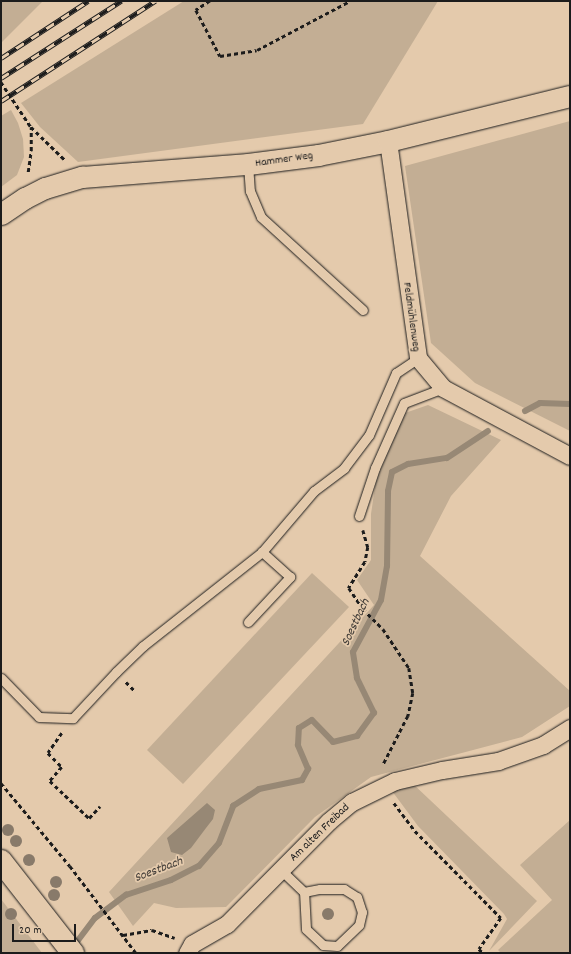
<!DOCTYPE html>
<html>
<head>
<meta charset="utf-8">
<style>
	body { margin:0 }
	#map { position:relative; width:571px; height:954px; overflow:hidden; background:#e4caac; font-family:Dekko,sans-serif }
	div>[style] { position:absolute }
	.green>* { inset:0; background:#c3ae94 }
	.water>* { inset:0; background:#978875 }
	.stream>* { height:6px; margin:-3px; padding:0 3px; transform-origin:3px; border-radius:3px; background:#978875 }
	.path>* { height:2.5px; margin-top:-1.25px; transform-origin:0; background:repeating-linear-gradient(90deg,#1c1c1c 0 4px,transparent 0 7px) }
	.roads { filter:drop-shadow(0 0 1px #1c1c1c) drop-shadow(0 0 1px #1c1c1c) }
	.service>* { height:9px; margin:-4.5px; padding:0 4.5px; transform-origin:4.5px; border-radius:4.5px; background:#e4caac }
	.minor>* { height:17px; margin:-8.5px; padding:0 8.5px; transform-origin:8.5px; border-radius:8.5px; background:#e4caac }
	.tertiary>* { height:21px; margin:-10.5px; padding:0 10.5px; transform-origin:10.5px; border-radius:10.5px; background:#e4caac }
	.secondary>* { height:22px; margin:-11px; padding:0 11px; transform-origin:11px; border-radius:11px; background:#e4caac }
	.rail>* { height:4.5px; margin-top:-2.25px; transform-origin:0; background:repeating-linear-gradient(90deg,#e4caac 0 9px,#1c1c1c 0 18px); box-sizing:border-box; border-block:1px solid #1c1c1c }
	.trees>* { width:12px; height:12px; margin:-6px; border-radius:50%; background:#887a6a }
	span { translate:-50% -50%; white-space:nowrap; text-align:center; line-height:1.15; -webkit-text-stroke:3.5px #e4caac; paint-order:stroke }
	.street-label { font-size:12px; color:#1c1c1c }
	.water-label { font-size:13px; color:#413c37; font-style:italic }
	.frame { position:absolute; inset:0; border:2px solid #1c1c1c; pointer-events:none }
	.scale { position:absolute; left:12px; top:924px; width:64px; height:18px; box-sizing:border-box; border:2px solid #1c1c1c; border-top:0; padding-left:5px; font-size:12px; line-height:14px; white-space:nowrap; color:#1c1c1c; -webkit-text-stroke:3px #e4caac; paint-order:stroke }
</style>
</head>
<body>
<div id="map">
	<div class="green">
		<div style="clip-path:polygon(1px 1px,43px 1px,1px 43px)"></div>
		<div style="clip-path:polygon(184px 1px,438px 1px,363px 124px,78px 162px,40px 127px,21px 103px)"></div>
		<div style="clip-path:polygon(11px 110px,18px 123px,23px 139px,24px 157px,17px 175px,1px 187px,1px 116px)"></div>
		<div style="clip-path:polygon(570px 121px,570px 431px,475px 383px,431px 343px,405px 166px)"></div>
		<div style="clip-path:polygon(428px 405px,501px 440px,451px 496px,420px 556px,570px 691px,570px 706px,522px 737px,371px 777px,315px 817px,226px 907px,176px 908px,154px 903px,133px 926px,109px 892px,374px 605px,357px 580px,371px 560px,371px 514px,376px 480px,405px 413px)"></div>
		<div style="clip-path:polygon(312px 573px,349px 607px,183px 784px,147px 750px)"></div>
		<div style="clip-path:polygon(412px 783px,537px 901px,489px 951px,507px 919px,504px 914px,418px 826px,392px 791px)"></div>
		<div style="clip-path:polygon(570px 820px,570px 953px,501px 953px,498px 950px,552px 900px,520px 865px)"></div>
		<div style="clip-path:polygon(1px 899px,42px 953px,1px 953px)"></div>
	</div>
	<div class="water">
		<div style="clip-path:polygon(207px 803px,215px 810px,213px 819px,206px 828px,191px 848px,182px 855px,171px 852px,167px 838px)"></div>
	</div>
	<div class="stream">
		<div style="left:525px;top:411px;width:17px;rotate:-28deg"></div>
		<div style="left:540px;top:403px;width:30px;rotate:2deg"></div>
		<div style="left:73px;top:947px;width:36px;rotate:-53deg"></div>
		<div style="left:95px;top:918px;width:39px;rotate:-37deg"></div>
		<div style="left:126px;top:895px;width:47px;rotate:-18.4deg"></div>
		<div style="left:171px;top:880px;width:31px;rotate:-27deg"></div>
		<div style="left:199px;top:866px;width:30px;rotate:-49deg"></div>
		<div style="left:219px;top:843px;width:40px;rotate:-69deg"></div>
		<div style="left:233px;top:806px;width:31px;rotate:-33deg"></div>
		<div style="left:259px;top:789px;width:44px;rotate:-11.8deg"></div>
		<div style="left:302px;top:780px;width:13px;rotate:-61deg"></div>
		<div style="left:308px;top:769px;width:26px;rotate:-113deg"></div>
		<div style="left:298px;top:745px;width:17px;rotate:-87deg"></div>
		<div style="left:299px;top:728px;width:15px;rotate:-32deg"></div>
		<div style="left:312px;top:720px;width:30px;rotate:46deg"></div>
		<div style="left:333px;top:742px;width:25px;rotate:-14deg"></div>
		<div style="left:357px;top:736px;width:29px;rotate:-54deg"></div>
		<div style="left:374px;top:713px;width:39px;rotate:-116deg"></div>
		<div style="left:357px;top:678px;width:26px;rotate:-99deg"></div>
		<div style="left:353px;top:652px;width:59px;rotate:-61.7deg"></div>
		<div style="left:381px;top:600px;width:35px;rotate:-80deg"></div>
		<div style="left:387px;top:566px;width:75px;rotate:-89.2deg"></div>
		<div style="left:388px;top:491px;width:19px;rotate:-78deg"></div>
		<div style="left:392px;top:472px;width:18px;rotate:-27deg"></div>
		<div style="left:408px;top:464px;width:39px;rotate:-9deg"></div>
		<div style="left:447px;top:458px;width:49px;rotate:-33.4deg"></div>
	</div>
	<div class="path">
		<div style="left:210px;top:1px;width:17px;rotate:147deg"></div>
		<div style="left:196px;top:10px;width:52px;rotate:62.4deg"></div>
		<div style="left:220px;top:56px;width:37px;rotate:-9deg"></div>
		<div style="left:257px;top:50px;width:105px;rotate:-27.8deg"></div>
		<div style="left:1px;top:82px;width:54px;rotate:56.3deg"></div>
		<div style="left:31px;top:127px;width:47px;rotate:44.1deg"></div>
		<div style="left:28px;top:172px;width:21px;rotate:-82deg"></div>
		<div style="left:31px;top:151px;width:24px;rotate:-90deg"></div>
		<div style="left:363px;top:530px;width:18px;rotate:74deg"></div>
		<div style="left:368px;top:547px;width:15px;rotate:101deg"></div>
		<div style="left:365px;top:562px;width:31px;rotate:122deg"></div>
		<div style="left:349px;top:588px;width:25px;rotate:56deg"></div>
		<div style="left:363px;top:609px;width:28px;rotate:45deg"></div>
		<div style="left:383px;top:629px;width:47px;rotate:56.3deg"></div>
		<div style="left:409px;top:668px;width:25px;rotate:81deg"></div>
		<div style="left:413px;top:693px;width:24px;rotate:102deg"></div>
		<div style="left:408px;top:716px;width:55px;rotate:117deg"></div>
		<div style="left:126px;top:682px;width:14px;rotate:45deg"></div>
		<div style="left:62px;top:733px;width:24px;rotate:125deg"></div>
		<div style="left:48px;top:753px;width:20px;rotate:45deg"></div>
		<div style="left:62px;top:767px;width:18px;rotate:131deg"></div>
		<div style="left:50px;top:781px;width:54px;rotate:43.5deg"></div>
		<div style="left:89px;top:818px;width:16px;rotate:-47deg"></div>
		<div style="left:1px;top:783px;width:108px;rotate:50.3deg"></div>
		<div style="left:70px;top:866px;width:109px;rotate:52.8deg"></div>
		<div style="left:394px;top:803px;width:35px;rotate:53deg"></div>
		<div style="left:415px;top:831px;width:122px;rotate:45.3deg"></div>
		<div style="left:501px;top:918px;width:38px;rotate:125deg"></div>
		<div style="left:479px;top:949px;width:6px;rotate:45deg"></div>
		<div style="left:123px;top:935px;width:29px;rotate:-10deg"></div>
		<div style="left:152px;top:930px;width:24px;rotate:19deg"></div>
	</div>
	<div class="roads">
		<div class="service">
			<div style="left:248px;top:164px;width:27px;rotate:86deg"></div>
			<div style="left:250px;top:191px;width:28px;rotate:67deg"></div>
			<div style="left:261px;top:217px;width:138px;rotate:42.4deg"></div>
			<div style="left:359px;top:516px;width:51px;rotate:-71.6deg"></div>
			<div style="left:375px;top:468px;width:71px;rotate:-66deg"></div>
			<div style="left:404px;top:403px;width:42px;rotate:-21deg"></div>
			<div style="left:248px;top:622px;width:62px;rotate:-47deg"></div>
			<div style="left:290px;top:577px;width:38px;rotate:-138deg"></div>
			<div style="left:262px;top:552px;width:80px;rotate:-49.6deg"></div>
			<div style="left:314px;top:491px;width:38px;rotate:-37deg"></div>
			<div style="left:344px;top:468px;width:41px;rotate:-52.9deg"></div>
			<div style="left:369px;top:435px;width:68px;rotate:-66.5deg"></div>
			<div style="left:396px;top:373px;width:27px;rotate:-34deg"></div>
			<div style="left:1px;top:678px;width:54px;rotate:45.7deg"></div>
			<div style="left:39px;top:717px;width:34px;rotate:2deg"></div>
			<div style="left:73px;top:718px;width:63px;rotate:-46.9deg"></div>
			<div style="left:116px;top:672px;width:37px;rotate:-44deg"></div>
			<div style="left:143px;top:646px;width:152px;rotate:-38.3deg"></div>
			<div style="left:282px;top:871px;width:30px;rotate:44deg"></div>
			<div style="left:304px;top:892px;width:16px;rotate:-11deg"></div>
			<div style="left:320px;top:889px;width:24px"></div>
			<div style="left:344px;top:889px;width:15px;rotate:32deg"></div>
			<div style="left:357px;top:897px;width:16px;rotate:72deg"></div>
			<div style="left:362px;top:912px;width:13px;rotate:103deg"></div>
			<div style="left:359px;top:925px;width:30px;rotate:136deg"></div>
			<div style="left:337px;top:946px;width:14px;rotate:-176deg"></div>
			<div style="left:323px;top:945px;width:23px;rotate:-137deg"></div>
			<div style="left:306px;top:929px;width:37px;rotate:-93deg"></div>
		</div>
		<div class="minor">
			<div style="left:388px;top:141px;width:219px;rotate:82.1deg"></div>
			<div style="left:418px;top:358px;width:39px;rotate:50deg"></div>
			<div style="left:443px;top:388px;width:144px;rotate:28.2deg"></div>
			<div style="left:187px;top:953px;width:10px;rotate:-61deg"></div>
			<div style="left:192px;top:944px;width:40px;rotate:-29.7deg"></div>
			<div style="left:227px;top:924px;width:145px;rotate:-45.3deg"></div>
			<div style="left:329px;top:821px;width:30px;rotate:-40deg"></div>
			<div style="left:352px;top:802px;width:48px;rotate:-26deg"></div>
			<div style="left:395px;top:781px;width:48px;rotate:-13.2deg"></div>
			<div style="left:442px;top:770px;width:57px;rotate:-9.1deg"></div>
			<div style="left:498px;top:761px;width:48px;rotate:-19.6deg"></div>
			<div style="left:543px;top:745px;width:32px;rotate:-32deg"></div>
		</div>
		<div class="tertiary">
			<div style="left:1px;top:214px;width:29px;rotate:-34deg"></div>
			<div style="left:25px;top:198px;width:22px;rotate:-27deg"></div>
			<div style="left:45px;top:188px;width:39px;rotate:-17deg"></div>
			<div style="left:82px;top:177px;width:167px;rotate:-4.5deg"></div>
			<div style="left:248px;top:164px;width:71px;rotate:-7.3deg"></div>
			<div style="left:318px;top:155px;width:71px;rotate:-11.3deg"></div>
			<div style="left:388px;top:141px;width:187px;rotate:-13.9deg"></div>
		</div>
		<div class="secondary">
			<div style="left:1px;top:861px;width:117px;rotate:52deg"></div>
		</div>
	</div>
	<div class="rail">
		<div style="left:1px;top:58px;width:104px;rotate:-33.2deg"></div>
		<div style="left:1px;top:78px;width:143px;rotate:-32.7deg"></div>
		<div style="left:1px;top:101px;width:184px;rotate:-33deg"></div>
	</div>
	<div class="trees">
		<div style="left:8px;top:830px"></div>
		<div style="left:16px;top:841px"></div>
		<div style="left:29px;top:860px"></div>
		<div style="left:56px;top:882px"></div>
		<div style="left:54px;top:895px"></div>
		<div style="left:11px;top:914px"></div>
		<div style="left:328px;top:914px"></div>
	</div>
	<div class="street-label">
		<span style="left:284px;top:160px;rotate:-8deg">Hammer Weg</span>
		<span style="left:411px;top:317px;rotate:82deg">Feldmühlenweg</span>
		<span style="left:320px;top:833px;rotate:-44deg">Am alten Freibad</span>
	</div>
	<div class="water-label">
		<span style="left:357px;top:623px;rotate:-65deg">Soestbach</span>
		<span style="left:159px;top:871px;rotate:-21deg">Soestbach</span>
	</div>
	<div class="frame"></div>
	<div class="scale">20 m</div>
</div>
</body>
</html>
